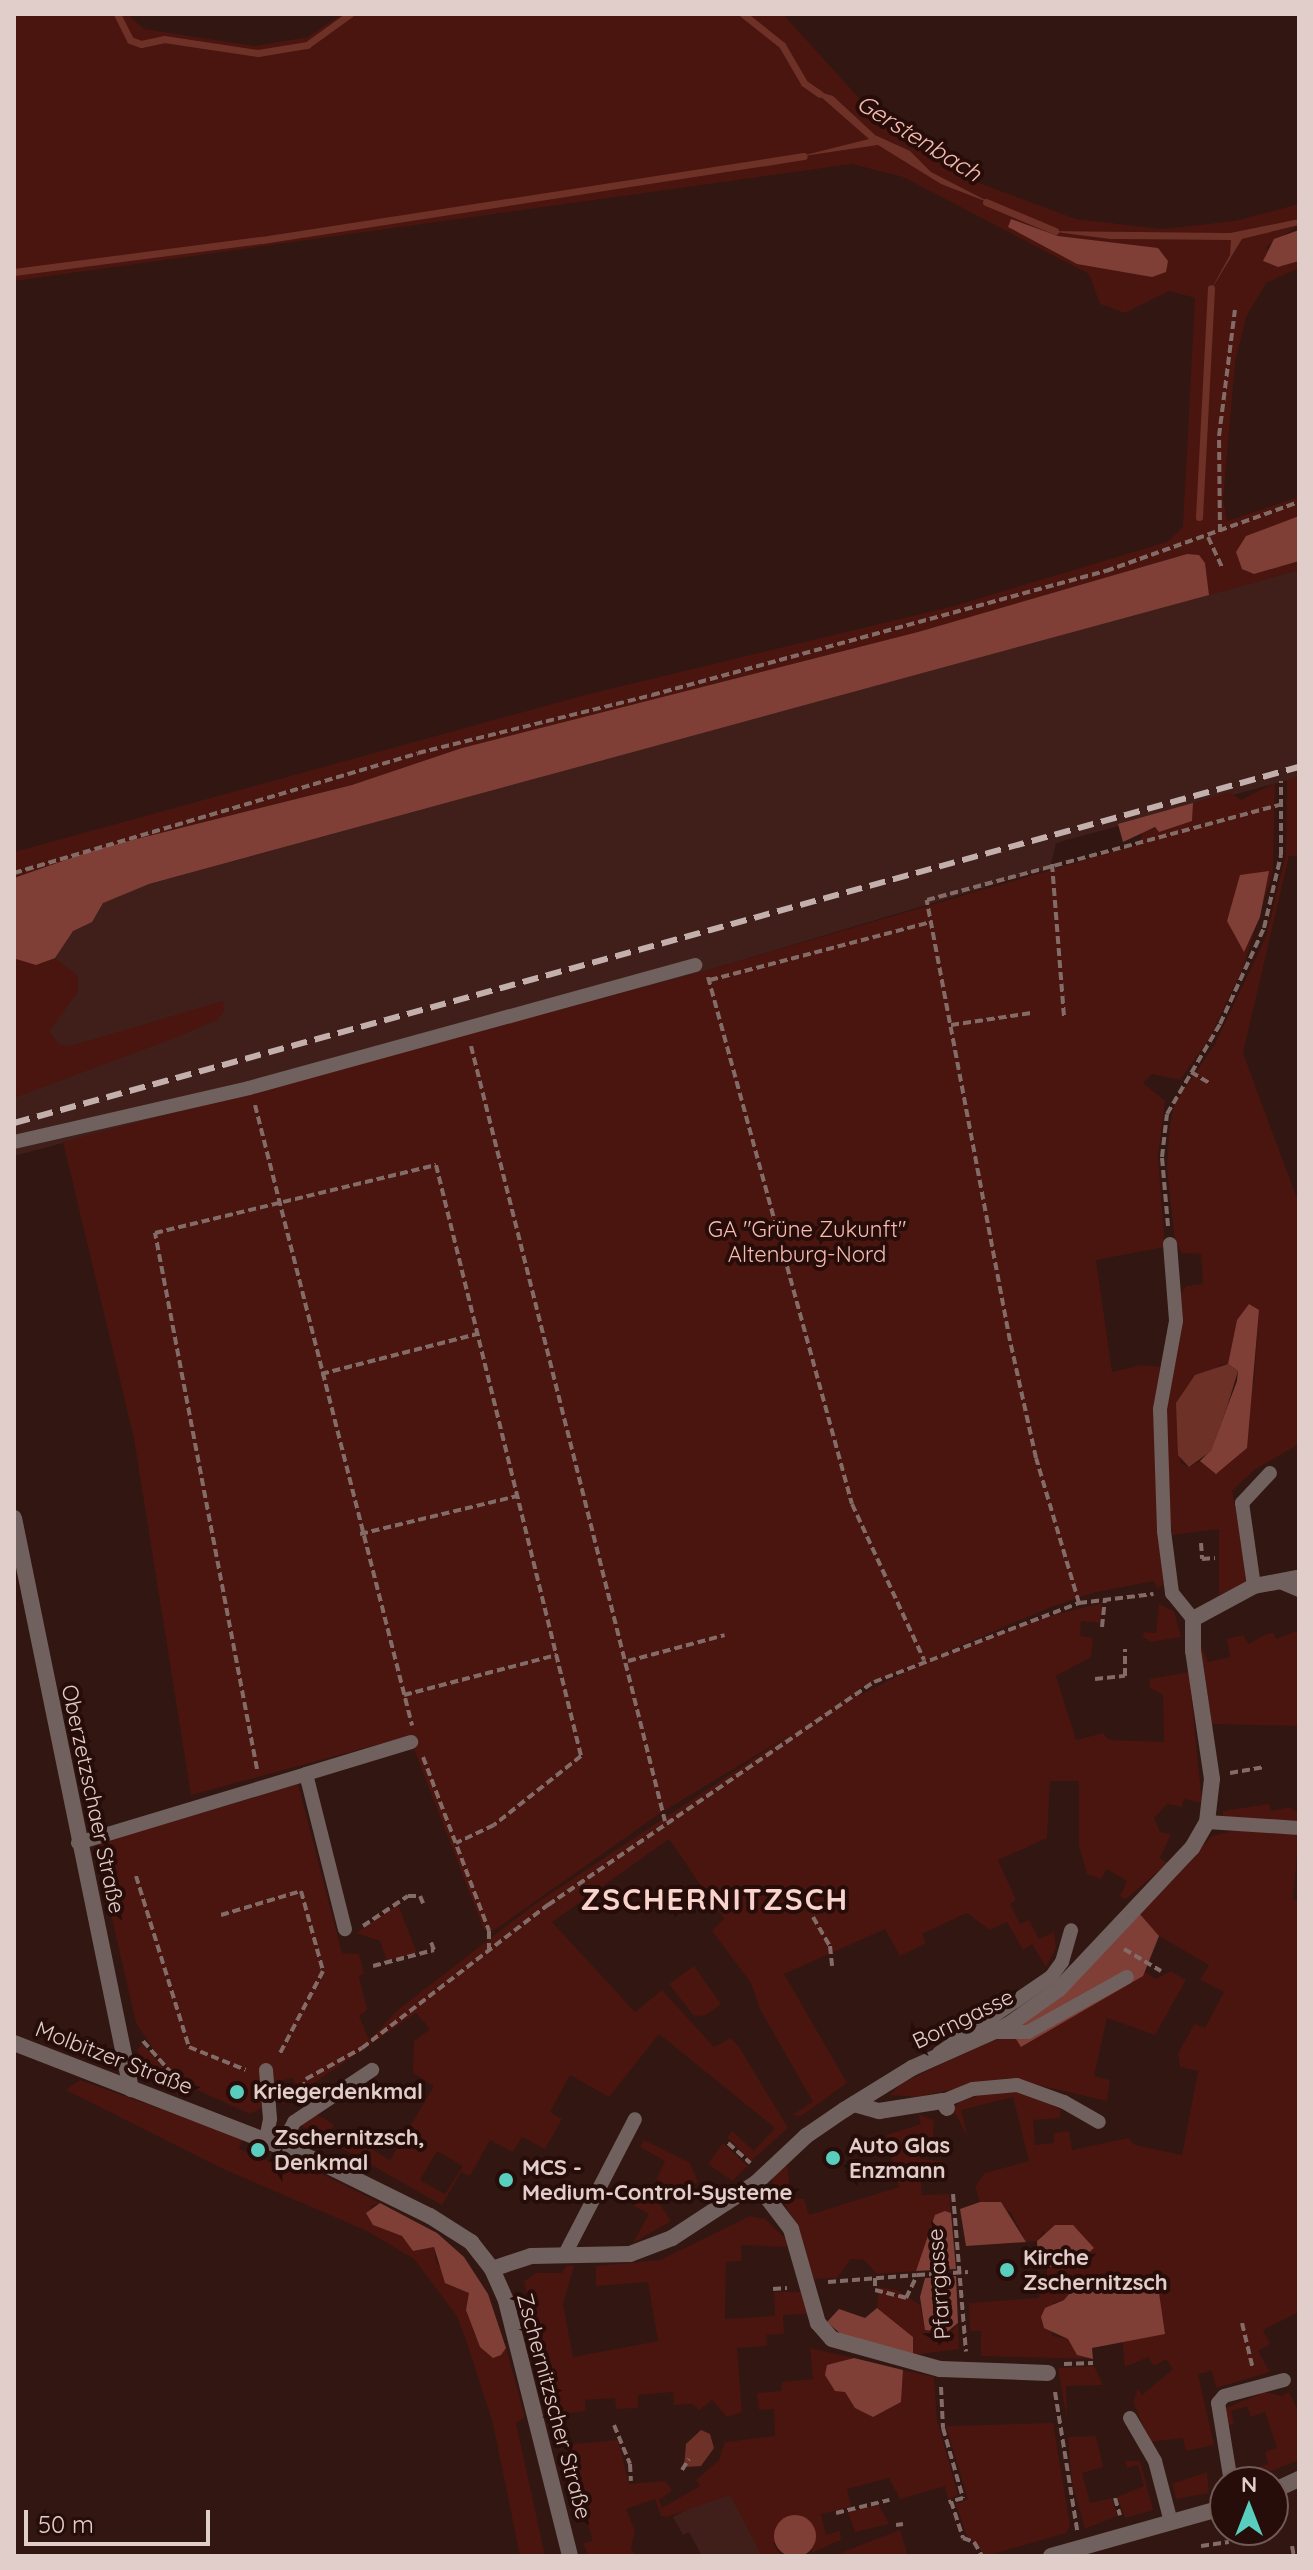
<!DOCTYPE html>
<html>
<head>
<meta charset="utf-8">
<style>
	body { margin:0 }
	#map { position:relative; width:1313px; height:2570px; overflow:hidden; background:#311612; font-family:Quicksand,sans-serif }
	div>[style] { position:absolute }
	.built>* { inset:0; background:#401f1b }
	.green>* { inset:0; background:#4a150f }
	.forest>* { inset:0; background:#7f3f36 }
	.round { border-radius:50% }
	.water>* { inset:0; background:#6e3128 }
	.stream>* { height:7px; margin:-3.5px; padding:0 3.5px; transform-origin:3.5px; border-radius:3.5px; background:#6e3128 }
	.path>* { height:4px; margin-top:-2px; transform-origin:0; background:repeating-linear-gradient(90deg,#836b67 0 8px,transparent 0 12px) }
	.service>* { height:14px; margin:-7px; padding:0 7px; transform-origin:7px; border-radius:7px; background:#70615e }
	.minor>* { height:16px; margin:-8px; padding:0 8px; transform-origin:8px; border-radius:8px; background:#70615e }
	.tertiary>* { height:16px; margin:-8px; padding:0 8px; transform-origin:8px; border-radius:8px; background:#70615e }
	.rail>* { height:6px; margin-top:-3px; transform-origin:0; background:repeating-linear-gradient(90deg,#c3afab 0 16px,transparent 0 24px) }
	.dots>* { width:22px; height:22px; translate:-50% -50%; box-sizing:border-box; border:4px solid #260d09; border-radius:50% }
	span { translate:-50% -50%; white-space:nowrap; text-align:center; line-height:1.15; -webkit-text-stroke:8px #260d09; paint-order:stroke }
	.park-label { font-size:22px; color:#f8bbb1 }
	.street-label { font-size:22px; color:#e1ceca }
	.poi-label { font-size:22px; color:#e1ceca; font-weight:700 }
	.left { translate:0 -50%; text-align:left }
	.water-label { font-size:24px; color:#f6baaf; font-style:italic }
	.district-label { font-size:30px; color:#f9d3cc; font-weight:700; letter-spacing:2px }
	.frame { position:absolute; inset:0; border:16px solid #e1ceca; pointer-events:none }
	.north { position:absolute; left:1209px; top:2466px; width:80px; height:80px; box-sizing:border-box; background:#260d09; border:2px solid #715a56; border-radius:50%; rotate:0deg; font-size:22px; font-weight:700; line-height:32px; text-align:center; color:#e1ceca }
	.north::after { content:''; display:block; margin:auto; width:28px; height:36px; background:#59cebe; clip-path:polygon(50% 0,100% 100%,50% 72%,0 100%) }
	.scale { position:absolute; left:24px; top:2510px; width:186px; height:36px; box-sizing:border-box; border:4px solid #e1ceca; border-top:0; padding-left:10px; font-size:24px; line-height:28px; white-space:nowrap; color:#e1ceca; -webkit-text-stroke:6px #260d09; paint-order:stroke }
</style>
</head>
<body>
<div id="map">
	<div class="built">
		<div style="clip-path:polygon(1299px 570px,1299px 777px,1056px 843px,1050px 868px,705px 971px,14px 1156px,14px 921px)"></div>
		<div style="clip-path:polygon(730px 2487px,767px 2556px,702px 2556px,689px 2532px,683px 2535px,673px 2517px)"></div>
	</div>
	<div class="green">
		<div style="clip-path:polygon(evenodd,14px 14px,127px 14px,144px 29px,255px 46px,308px 37px,342px 14px,783px 14px,876px 117px,963px 177px,1076px 219px,1162px 229px,1235px 221px,1299px 204px,1299px 219px,1230px 233px,1051px 231px,1110px 239px,1232px 240px,1230px 255px,1210px 292px,1242px 239px,1299px 225px,1266px 247px,1278px 267px,1299px 261px,1299px 268px,1266px 283px,1246px 317px,1235px 363px,1223px 500px,1227px 521px,1299px 497px,1299px 516px,1247px 536px,1254px 574px,1299px 561px,1299px 570px,1209px 595px,1205px 563px,1187px 554px,918px 632px,462px 748px,352px 785px,97px 849px,14px 878px,14px 852px,585px 695px,954px 606px,1167px 542px,1183px 527px,1195px 298px,1169px 291px,1125px 313px,1100px 304px,1089px 274px,903px 177px,852px 164px,14px 281px,14px 14px,815px 92px,875px 135px,910px 151px,931px 172px,994px 205px,941px 184px,878px 145px,801px 156px,869px 139px,815px 92px,14px 14px,1011px 219px,1058px 236px,1087px 240px,1077px 264px,1008px 227px,1011px 219px)"></div>
		<div style="clip-path:polygon(evenodd,1299px 777px,1299px 856px,1289px 856px,1243px 1053px,1299px 1204px,1299px 1444px,1254px 1470px,1232px 1491px,1250px 1580px,1219px 1595px,1219px 1529px,1172px 1535px,1168px 1496px,1164px 1406px,1181px 1321px,1181px 1293px,1186px 1286px,1203px 1284px,1201px 1254px,1182px 1253px,1175px 1242px,1167px 1168px,1170px 1124px,1175px 1103px,1215px 1044px,1266px 937px,1286px 854px,1287px 780px,1299px 777px,1259px 1310px,1254px 1382px,1216px 1473px,1200px 1461px,1189px 1467px,1181px 1463px,1176px 1404px,1221px 1364px,1228px 1364px,1237px 1320px,1259px 1310px)"></div>
		<div style="clip-path:polygon(evenodd,1275px 783px,1273px 872px,1243px 967px,1209px 1039px,1180px 1080px,1152px 1074px,1143px 1083px,1165px 1101px,1158px 1156px,1165px 1247px,1096px 1260px,1112px 1372px,1141px 1365px,1160px 1367px,1154px 1441px,1163px 1585px,1157px 1589px,1154px 1581px,1092px 1593px,1051px 1607px,857px 1690px,861px 1695px,926px 1661px,1034px 1620px,1102px 1603px,1100px 1623px,1081px 1621px,1080px 1636px,1093px 1638px,1091px 1657px,1056px 1676px,1076px 1740px,1103px 1733px,1109px 1740px,1164px 1742px,1163px 1695px,1150px 1688px,1149px 1679px,1189px 1672px,1202px 1803px,1184px 1799px,1182px 1807px,1167px 1804px,1154px 1818px,1160px 1832px,1171px 1834px,1160px 1858px,1168px 1863px,1126px 1899px,1120px 1896px,1127px 1881px,1107px 1869px,1101px 1879px,1087px 1874px,1079px 1845px,1079px 1781px,1050px 1781px,1047px 1838px,998px 1860px,1016px 1900px,1010px 1904px,1020px 1924px,1029px 1920px,1039px 1939px,1054px 1932px,1056px 1948px,1046px 1967px,1032px 1944px,1023px 1950px,1007px 1922px,990px 1930px,967px 1913px,922px 1934px,926px 1943px,900px 1956px,885px 1929px,784px 1974px,847px 2083px,801px 2116px,792px 2115px,813px 2102px,760px 2009px,751px 1983px,712px 1931px,724px 1919px,669px 1839px,552px 1922px,635px 2012px,662px 1990px,714px 2047px,731px 2038px,739px 2047px,788px 2128px,751px 2161px,727px 2137px,732px 2131px,754px 2151px,775px 2128px,659px 2034px,609px 2097px,570px 2075px,550px 2112px,562px 2119px,545px 2149px,522px 2137px,513px 2152px,490px 2140px,470px 2176px,461px 2172px,442px 2205px,302px 2126px,303px 2119px,317px 2114px,334px 2125px,328px 2138px,344px 2147px,351px 2137px,390px 2160px,434px 2086px,413px 2073px,414px 2041px,430px 2029px,416px 2013px,282px 2105px,281px 2097px,298px 2089px,293px 2078px,261px 2085px,262px 2108px,250px 2114px,186px 2085px,163px 2063px,136px 2023px,95px 1845px,298px 1784px,342px 1953px,359px 1954px,364px 1974px,359px 1976px,367px 2010px,359px 2016px,369px 2040px,399px 2009px,535px 1904px,794px 1732px,659px 1814px,493px 1931px,484px 1930px,409px 1736px,191px 1795px,134px 1439px,63px 1142px,705px 971px,1140px 844px,1143px 831px,1192px 821px,1193px 803px,1230px 792px,1241px 800px,1275px 783px,437px 2151px,463px 2166px,445px 2194px,420px 2180px,437px 2151px)"></div>
		<div style="clip-path:polygon(14px 953px,17px 959px,36px 965px,55px 958px,78px 976px,78px 992px,49px 1031px,59px 1044px,70px 1046px,223px 1001px,224px 1011px,217px 1020px,172px 1039px,14px 1098px)"></div>
		<div style="clip-path:polygon(1159px 1604px,1174px 1611px,1181px 1637px,1151px 1642px,1143px 1637px,1144px 1632px,1156px 1633px)"></div>
		<div style="clip-path:polygon(1299px 1630px,1299px 1726px,1212px 1724px,1200px 1643px,1208px 1662px,1230px 1657px,1227px 1639px,1243px 1635px,1248px 1644px,1267px 1634px,1273px 1633px,1277px 1639px)"></div>
		<div style="clip-path:polygon(1269px 1804px,1271px 1811px,1289px 1807px,1299px 1813px,1299px 1824px,1223px 1817px,1223px 1811px)"></div>
		<div style="clip-path:polygon(1237px 1830px,1299px 1835px,1293px 1899px,1299px 1901px,1299px 2312px,1263px 2330px,1270px 2344px,1258px 2351px,1270px 2372px,1216px 2388px,1212px 2371px,1198px 2374px,1214px 2445px,1186px 2451px,1183px 2438px,1150px 2442px,1133px 2402px,1138px 2389px,1142px 2395px,1173px 2369px,1166px 2359px,1154px 2366px,1148px 2357px,1125px 2367px,1122px 2339px,1158px 2286px,1085px 2275px,1064px 2300px,1053px 2303px,1052px 2336px,1068px 2339px,1077px 2355px,1093px 2359px,981px 2356px,981px 2331px,970px 2331px,969px 2303px,1038px 2298px,1047px 2283px,1047px 2267px,1057px 2268px,1044px 2231px,1037px 2241px,1026px 2242px,1010px 2211px,980px 2202px,975px 2187px,985px 2173px,1029px 2161px,1013px 2097px,961px 2110px,968px 2138px,953px 2109px,959px 2102px,996px 2090px,1028px 2092px,1061px 2110px,1060px 2118px,1033px 2120px,1035px 2145px,1054px 2143px,1054px 2133px,1069px 2131px,1072px 2150px,1128px 2138px,1135px 2145px,1182px 2155px,1198px 2071px,1180px 2067px,1178px 2054px,1194px 2024px,1205px 2028px,1224px 1992px,1200px 1980px,1209px 1965px,1159px 1936px,1139px 1913px,1212px 1836px)"></div>
		<div style="clip-path:polygon(398px 1905px,417px 1953px,387px 1961px,380px 1941px,356px 1933px)"></div>
		<div style="clip-path:polygon(694px 1966px,721px 2004px,704px 2016px,693px 2015px,669px 1984px)"></div>
		<div style="clip-path:polygon(1144px 1971px,1155px 1979px,1171px 1971px,1186px 1980px,1155px 2035px,1107px 2018px,1094px 2076px,1110px 2080px,1107px 2101px,1007px 2078px,916px 2097px,889px 2095px,902px 2083px,1011px 2031px,1022px 2047px)"></div>
		<div style="clip-path:polygon(142px 2044px,182px 2088px,181px 2095px,158px 2086px,144px 2071px,137px 2050px)"></div>
		<div style="clip-path:polygon(80px 2080px,236px 2136px,243px 2139px,239px 2149px,275px 2164px,280px 2155px,316px 2171px,380px 2203px,371px 2206px,373px 2225px,402px 2236px,413px 2251px,434px 2247px,436px 2263px,469px 2293px,474px 2334px,501px 2355px,506px 2348px,525px 2417px,516px 2423px,545px 2556px,520px 2556px,493px 2424px,468px 2346px,457px 2316px,414px 2259px,367px 2231px,221px 2168px,66px 2090px)"></div>
		<div style="clip-path:polygon(918px 2114px,934px 2120px,933px 2137px,919px 2138px,920px 2159px,943px 2161px,941px 2167px,920px 2168px,922px 2195px,949px 2194px,951px 2213px,945px 2211px,935px 2221px,916px 2271px,877px 2274px,864px 2260px,851px 2259px,837px 2278px,814px 2279px,796px 2224px,772px 2182px,773px 2175px,787px 2164px,791px 2199px,804px 2199px,809px 2215px,899px 2187px,886px 2135px,921px 2124px)"></div>
		<div style="clip-path:polygon(644px 2140px,690px 2163px,698px 2182px,680px 2192px,656px 2179px,665px 2161px,640px 2147px)"></div>
		<div style="clip-path:polygon(723px 2143px,748px 2166px,732px 2181px,708px 2164px)"></div>
		<div style="clip-path:polygon(641px 2193px,660px 2204px,671px 2221px,633px 2243px,649px 2214px,634px 2206px)"></div>
		<div style="clip-path:polygon(750px 2216px,765px 2219px,789px 2242px,785px 2247px,741px 2245px,742px 2261px,726px 2262px,725px 2319px,775px 2316px,774px 2292px,802px 2292px,807px 2314px,783px 2315px,784px 2334px,766px 2335px,767px 2346px,737px 2348px,742px 2412px,727px 2417px,712px 2400px,699px 2410px,693px 2404px,674px 2405px,673px 2392px,638px 2395px,638px 2408px,616px 2409px,615px 2398px,585px 2400px,586px 2411px,555px 2415px,524px 2281px,536px 2273px,562px 2273px,566px 2266px,574px 2266px,563px 2304px,573px 2357px,658px 2341px,648px 2282px,596px 2286px,596px 2266px,660px 2260px)"></div>
		<div style="clip-path:polygon(879px 2287px,897px 2290px,920px 2305px,925px 2330px,953px 2330px,958px 2323px,959px 2349px,913px 2355px,913px 2337px,877px 2308px)"></div>
		<div style="clip-path:polygon(810px 2348px,854px 2358px,846px 2360px,845px 2392px,855px 2408px,873px 2417px,901px 2402px,903px 2370px,934px 2377px,937px 2420px,958px 2495px,948px 2499px,945px 2486px,900px 2499px,889px 2478px,847px 2489px,851px 2507px,821px 2514px,826px 2535px,840px 2531px,841px 2540px,811px 2553px,815px 2543px,773px 2543px,781px 2556px,762px 2556px,730px 2495px,667px 2517px,661px 2516px,655px 2499px,626px 2509px,635px 2531px,631px 2548px,636px 2556px,589px 2556px,583px 2543px,592px 2541px,591px 2533px,574px 2494px,569px 2452px,574px 2444px,618px 2440px,629px 2484px,665px 2481px,672px 2490px,659px 2500px,662px 2508px,700px 2486px,696px 2480px,719px 2460px,725px 2442px,775px 2436px,774px 2409px,759px 2410px,757px 2393px,781px 2391px,782px 2382px,813px 2379px)"></div>
		<div style="clip-path:polygon(1094px 2366px,1103px 2385px,1066px 2386px,1067px 2421px,1058px 2368px)"></div>
		<div style="clip-path:polygon(1265px 2392px,1282px 2396px,1289px 2392px,1299px 2413px,1299px 2460px,1244px 2482px,1237px 2474px,1268px 2464px,1265px 2452px,1277px 2448px,1265px 2412px,1251px 2417px,1247px 2406px,1231px 2411px,1234px 2423px,1225px 2427px,1223px 2409px)"></div>
		<div style="clip-path:polygon(1053px 2423px,1070px 2526px,1066px 2533px,986px 2556px,966px 2534px,956px 2504px,968px 2499px,946px 2426px)"></div>
		<div style="clip-path:polygon(1096px 2436px,1103px 2467px,1082px 2473px,1090px 2503px,1112px 2498px,1117px 2516px,1085px 2529px,1072px 2482px,1068px 2437px)"></div>
		<div style="clip-path:polygon(1125px 2461px,1140px 2461px,1153px 2510px,1125px 2518px,1117px 2497px,1144px 2486px,1138px 2465px,1127px 2468px)"></div>
		<div style="clip-path:polygon(1207px 2472px,1209px 2493px,1176px 2499px,1172px 2484px)"></div>
		<div style="clip-path:polygon(879px 2505px,889px 2524px,855px 2532px,848px 2512px)"></div>
		<div style="clip-path:polygon(900px 2530px,908px 2556px,834px 2556px,848px 2550px)"></div>
	</div>
	<div class="forest">
		<div style="clip-path:polygon(1011px 219px,1058px 236px,1158px 248px,1168px 261px,1166px 272px,1152px 277px,1077px 264px,1008px 227px)"></div>
		<div style="clip-path:polygon(1299px 230px,1299px 261px,1278px 267px,1263px 261px,1274px 239px)"></div>
		<div style="clip-path:polygon(1299px 516px,1299px 561px,1254px 574px,1242px 569px,1236px 552px,1246px 536px)"></div>
		<div style="clip-path:polygon(1187px 554px,1199px 555px,1205px 563px,1209px 595px,149px 884px,103px 903px,92px 922px,73px 931px,55px 958px,36px 965px,16px 959px,14px 953px,14px 878px,97px 849px,352px 785px,462px 748px,918px 632px)"></div>
		<div style="clip-path:polygon(1193px 803px,1192px 821px,1159px 832px,1155px 827px,1123px 842px,1118px 824px)"></div>
		<div style="clip-path:polygon(1269px 871px,1260px 917px,1244px 952px,1227px 921px,1240px 875px)"></div>
		<div style="clip-path:polygon(1249px 1304px,1259px 1310px,1247px 1448px,1216px 1474px,1200px 1461px,1211px 1450px,1237px 1381px,1238px 1371px,1228px 1364px,1237px 1320px)"></div>
		<div style="clip-path:polygon(1139px 1913px,1159px 1936px,1143px 1976px,1021px 2047px,1011px 2031px)"></div>
		<div style="clip-path:polygon(980px 2202px,1001px 2202px,1026px 2242px,966px 2246px,960px 2209px)"></div>
		<div style="clip-path:polygon(380px 2203px,437px 2233px,464px 2257px,488px 2294px,506px 2348px,501px 2355px,493px 2358px,480px 2347px,466px 2310px,469px 2293px,445px 2283px,434px 2247px,413px 2251px,402px 2236px,373px 2225px,366px 2213px)"></div>
		<div style="clip-path:polygon(945px 2211px,951px 2213px,956px 2269px,916px 2271px,935px 2215px)"></div>
		<div style="clip-path:polygon(1055px 2225px,1073px 2225px,1094px 2248px,1073px 2266px,1047px 2267px,1038px 2259px,1037px 2241px)"></div>
		<div style="clip-path:polygon(1085px 2275px,1158px 2286px,1165px 2334px,1092px 2348px,1093px 2359px,1077px 2355px,1068px 2339px,1044px 2328px,1041px 2317px,1045px 2308px,1064px 2300px)"></div>
		<div style="clip-path:polygon(956px 2276px,958px 2323px,947px 2332px,925px 2330px,920px 2297px,925px 2278px)"></div>
		<div style="clip-path:polygon(877px 2308px,913px 2337px,913px 2355px,842px 2335px,827px 2322px,839px 2309px,865px 2318px)"></div>
		<div style="clip-path:polygon(854px 2358px,903px 2370px,901px 2402px,873px 2417px,855px 2408px,845px 2392px,835px 2391px,825px 2375px,827px 2365px)"></div>
		<div class="round" style="left:774px;top:2515px;width:42px;height:42px"></div>
	</div>
	<div class="water">
		<div style="clip-path:polygon(813px 90px,833px 96px,875px 135px,910px 151px,931px 172px,995px 205px,941px 184px,878px 145px,797px 157px,869px 139px)"></div>
		<div style="clip-path:polygon(1299px 219px,1299px 225px,1242px 239px,1208px 295px,1230px 255px,1231px 240px,1110px 239px,1048px 231px,1230px 233px)"></div>
		<div style="clip-path:polygon(1228px 1364px,1238px 1371px,1227px 1407px,1211px 1451px,1189px 1467px,1178px 1455px,1176px 1403px,1195px 1375px)"></div>
		<div style="clip-path:polygon(701px 2430px,710px 2434px,714px 2448px,701px 2466px,684px 2467px,686px 2444px)"></div>
	</div>
	<div class="stream">
		<div style="left:117px;top:14px;width:29px;rotate:63deg"></div>
		<div style="left:130px;top:40px;width:12px;rotate:20deg"></div>
		<div style="left:141px;top:44px;width:24px;rotate:-12deg"></div>
		<div style="left:164px;top:39px;width:95px;rotate:8.5deg"></div>
		<div style="left:258px;top:53px;width:50px;rotate:-9.3deg"></div>
		<div style="left:307px;top:45px;width:53px;rotate:-35.8deg"></div>
		<div style="left:743px;top:14px;width:50px;rotate:38.5deg"></div>
		<div style="left:782px;top:45px;width:44px;rotate:59.9deg"></div>
		<div style="left:804px;top:83px;width:19px;rotate:35deg"></div>
		<div style="left:986px;top:202px;width:75px;rotate:22.8deg"></div>
		<div style="left:14px;top:272px;width:250px;rotate:-7.4deg"></div>
		<div style="left:262px;top:240px;width:548px;rotate:-8.81deg"></div>
		<div style="left:1199px;top:517px;width:229px;rotate:-87deg"></div>
	</div>
	<div class="path">
		<div style="left:1220px;top:532px;width:96px;rotate:-90.6deg"></div>
		<div style="left:1219px;top:436px;width:127px;rotate:-82.8deg"></div>
		<div style="left:1208px;top:537px;width:35px;rotate:65deg"></div>
		<div style="left:1052px;top:864px;width:154px;rotate:85.5deg"></div>
		<div style="left:14px;top:873px;width:421px;rotate:-16.5deg"></div>
		<div style="left:418px;top:753px;width:241px;rotate:-13.9deg"></div>
		<div style="left:652px;top:695px;width:471px;rotate:-15.3deg"></div>
		<div style="left:1106px;top:571px;width:205px;rotate:-19.7deg"></div>
		<div style="left:708px;top:977px;width:546px;rotate:74.72deg"></div>
		<div style="left:852px;top:1504px;width:172px;rotate:65.2deg"></div>
		<div style="left:710px;top:980px;width:228px;rotate:-14.7deg"></div>
		<div style="left:951px;top:1025px;width:81px;rotate:-8.5deg"></div>
		<div style="left:471px;top:1046px;width:799px;rotate:75.95deg"></div>
		<div style="left:1191px;top:1072px;width:23px;rotate:31deg"></div>
		<div style="left:255px;top:1105px;width:640px;rotate:75.79deg"></div>
		<div style="left:1168px;top:1226px;width:69px;rotate:-95deg"></div>
		<div style="left:1162px;top:1157px;width:43px;rotate:-83.4deg"></div>
		<div style="left:1167px;top:1114px;width:104px;rotate:-59.5deg"></div>
		<div style="left:1220px;top:1024px;width:106px;rotate:-65.4deg"></div>
		<div style="left:1264px;top:928px;width:75px;rotate:-76.9deg"></div>
		<div style="left:1281px;top:855px;width:74px;rotate:-90deg"></div>
		<div style="left:321px;top:1374px;width:161px;rotate:-14.4deg"></div>
		<div style="left:360px;top:1534px;width:162px;rotate:-13.6deg"></div>
		<div style="left:1201px;top:1543px;width:16px;rotate:86deg"></div>
		<div style="left:1202px;top:1559px;width:13px;rotate:-4deg"></div>
		<div style="left:1079px;top:1603px;width:151px;rotate:-106.5deg"></div>
		<div style="left:1036px;top:1458px;width:120px;rotate:-102.5deg"></div>
		<div style="left:1010px;top:1341px;width:449px;rotate:-100.7deg"></div>
		<div style="left:927px;top:900px;width:368px;rotate:-15.1deg"></div>
		<div style="left:1102px;top:1627px;width:28px;rotate:-84deg"></div>
		<div style="left:628px;top:1661px;width:100px;rotate:-15deg"></div>
		<div style="left:1095px;top:1679px;width:30px;rotate:-6deg"></div>
		<div style="left:1125px;top:1676px;width:27px;rotate:-90deg"></div>
		<div style="left:404px;top:1695px;width:158px;rotate:-14.7deg"></div>
		<div style="left:423px;top:1757px;width:186px;rotate:69.2deg"></div>
		<div style="left:489px;top:1931px;width:19px;rotate:90deg"></div>
		<div style="left:257px;top:1769px;width:546px;rotate:-100.77deg"></div>
		<div style="left:155px;top:1233px;width:289px;rotate:-13.6deg"></div>
		<div style="left:436px;top:1165px;width:609px;rotate:76.21deg"></div>
		<div style="left:581px;top:1756px;width:111px;rotate:141.6deg"></div>
		<div style="left:494px;top:1825px;width:42px;rotate:154.7deg"></div>
		<div style="left:1230px;top:1773px;width:35px;rotate:-10deg"></div>
		<div style="left:136px;top:1876px;width:179px;rotate:72.8deg"></div>
		<div style="left:189px;top:2047px;width:61px;rotate:22deg"></div>
		<div style="left:221px;top:1915px;width:84px;rotate:-16.7deg"></div>
		<div style="left:301px;top:1891px;width:83px;rotate:74.6deg"></div>
		<div style="left:323px;top:1971px;width:95px;rotate:117.6deg"></div>
		<div style="left:813px;top:1917px;width:34px;rotate:60deg"></div>
		<div style="left:830px;top:1946px;width:20px;rotate:84deg"></div>
		<div style="left:363px;top:1926px;width:54px;rotate:-33.7deg"></div>
		<div style="left:408px;top:1896px;width:12px"></div>
		<div style="left:420px;top:1896px;width:8px;rotate:67deg"></div>
		<div style="left:1124px;top:1949px;width:43px;rotate:30.7deg"></div>
		<div style="left:373px;top:1966px;width:63px;rotate:-14.7deg"></div>
		<div style="left:434px;top:1950px;width:9px;rotate:-111deg"></div>
		<div style="left:143px;top:2041px;width:59px;rotate:48.4deg"></div>
		<div style="left:286px;top:2100px;width:19px;rotate:-32deg"></div>
		<div style="left:302px;top:2090px;width:12px;rotate:-70deg"></div>
		<div style="left:306px;top:2079px;width:64px;rotate:-29deg"></div>
		<div style="left:362px;top:2048px;width:235px;rotate:-37.6deg"></div>
		<div style="left:548px;top:1905px;width:395px;rotate:-34.4deg"></div>
		<div style="left:874px;top:1682px;width:220px;rotate:-21.1deg"></div>
		<div style="left:1079px;top:1603px;width:75px;rotate:-6.9deg"></div>
		<div style="left:728px;top:2143px;width:30px;rotate:42deg"></div>
		<div style="left:953px;top:2194px;width:158px;rotate:85.3deg"></div>
		<div style="left:875px;top:2278px;width:12px;rotate:90deg"></div>
		<div style="left:875px;top:2290px;width:32px;rotate:14deg"></div>
		<div style="left:906px;top:2298px;width:25px;rotate:-64deg"></div>
		<div style="left:917px;top:2275px;width:51px;rotate:-3.4deg"></div>
		<div style="left:828px;top:2282px;width:89px;rotate:-4.5deg"></div>
		<div style="left:773px;top:2289px;width:14px;rotate:-4deg"></div>
		<div style="left:1242px;top:2323px;width:47px;rotate:76.6deg"></div>
		<div style="left:1064px;top:2364px;width:29px;rotate:-2deg"></div>
		<div style="left:941px;top:2387px;width:41px;rotate:87.2deg"></div>
		<div style="left:943px;top:2428px;width:73px;rotate:74.1deg"></div>
		<div style="left:963px;top:2498px;width:15px;rotate:164deg"></div>
		<div style="left:1055px;top:2392px;width:140px;rotate:80.9deg"></div>
		<div style="left:614px;top:2425px;width:42px;rotate:67.7deg"></div>
		<div style="left:630px;top:2464px;width:17px;rotate:87deg"></div>
		<div style="left:682px;top:2470px;width:13px;rotate:-58deg"></div>
		<div style="left:1115px;top:2498px;width:18px;rotate:74deg"></div>
		<div style="left:951px;top:2501px;width:39px;rotate:72deg"></div>
		<div style="left:963px;top:2538px;width:12px;rotate:20deg"></div>
		<div style="left:974px;top:2542px;width:16px;rotate:60deg"></div>
		<div style="left:836px;top:2513px;width:55px;rotate:-13.8deg"></div>
		<div style="left:896px;top:2525px;width:7px;rotate:-8deg"></div>
		<div style="left:1201px;top:2546px;width:28px;rotate:-8deg"></div>
		<div style="left:1292px;top:2546px;width:10px;rotate:79deg"></div>
	</div>
	<div class="service">
		<div style="left:14px;top:1142px;width:241px;rotate:-12.9deg"></div>
		<div style="left:249px;top:1088px;width:463px;rotate:-15.4deg"></div>
		<div style="left:1170px;top:1244px;width:77px;rotate:85.5deg"></div>
		<div style="left:1176px;top:1321px;width:89px;rotate:100.3deg"></div>
		<div style="left:1160px;top:1409px;width:122px;rotate:88.1deg"></div>
		<div style="left:1164px;top:1531px;width:63px;rotate:82.6deg"></div>
		<div style="left:1172px;top:1593px;width:33px;rotate:51deg"></div>
		<div style="left:1278px;top:1581px;width:23px;rotate:23deg"></div>
		<div style="left:1254px;top:1586px;width:84px;rotate:-98.2deg"></div>
		<div style="left:1242px;top:1503px;width:41px;rotate:-47deg"></div>
		<div style="left:306px;top:1774px;width:110px;rotate:-16.9deg"></div>
		<div style="left:1207px;top:1822px;width:92px;rotate:3.7deg"></div>
		<div style="left:78px;top:1843px;width:238px;rotate:-16.8deg"></div>
		<div style="left:306px;top:1774px;width:160px;rotate:75.9deg"></div>
		<div style="left:992px;top:2032px;width:36px"></div>
		<div style="left:1028px;top:2032px;width:113px;rotate:-29.1deg"></div>
		<div style="left:939px;top:2053px;width:135px;rotate:-34.2deg"></div>
		<div style="left:1051px;top:1977px;width:19px;rotate:-54deg"></div>
		<div style="left:1062px;top:1962px;width:33px;rotate:-74deg"></div>
		<div style="left:266px;top:2070px;width:49px;rotate:85.3deg"></div>
		<div style="left:270px;top:2119px;width:20px;rotate:101deg"></div>
		<div style="left:943px;top:2101px;width:32px;rotate:-22deg"></div>
		<div style="left:973px;top:2089px;width:44px;rotate:-5.2deg"></div>
		<div style="left:1017px;top:2085px;width:50px;rotate:19.9deg"></div>
		<div style="left:1064px;top:2102px;width:40px;rotate:29.7deg"></div>
		<div style="left:282px;top:2145px;width:26px;rotate:-62deg"></div>
		<div style="left:294px;top:2122px;width:94px;rotate:-33.7deg"></div>
		<div style="left:564px;top:2256px;width:154px;rotate:-62.6deg"></div>
		<div style="left:1130px;top:2418px;width:50px;rotate:59.8deg"></div>
		<div style="left:1155px;top:2461px;width:63px;rotate:75.3deg"></div>
		<div style="left:1231px;top:2482px;width:80px;rotate:-99.3deg"></div>
		<div style="left:1218px;top:2403px;width:9px;rotate:-49deg"></div>
		<div style="left:1224px;top:2396px;width:62px;rotate:-14.9deg"></div>
	</div>
	<div class="minor">
		<div style="left:14px;top:1518px;width:583px;rotate:78.42deg"></div>
		<div style="left:854px;top:2104px;width:26px;rotate:16deg"></div>
		<div style="left:879px;top:2111px;width:65px;rotate:-8.9deg"></div>
		<div style="left:943px;top:2101px;width:8px;rotate:60deg"></div>
		<div style="left:756px;top:2183px;width:58px;rotate:52.7deg"></div>
		<div style="left:791px;top:2229px;width:98px;rotate:74deg"></div>
		<div style="left:818px;top:2323px;width:21px;rotate:49deg"></div>
		<div style="left:832px;top:2339px;width:112px;rotate:15.5deg"></div>
		<div style="left:940px;top:2369px;width:108px;rotate:2.1deg"></div>
		<div style="left:492px;top:2269px;width:41px;rotate:-18.4deg"></div>
		<div style="left:531px;top:2256px;width:99px;rotate:-1.2deg"></div>
		<div style="left:630px;top:2254px;width:45px;rotate:-20.9deg"></div>
		<div style="left:672px;top:2238px;width:100px;rotate:-33.2deg"></div>
		<div style="left:756px;top:2183px;width:69px;rotate:-43.2deg"></div>
		<div style="left:806px;top:2136px;width:46px;rotate:-34.4deg"></div>
		<div style="left:844px;top:2110px;width:80px;rotate:-31.7deg"></div>
		<div style="left:912px;top:2068px;width:105px;rotate:-24.1deg"></div>
		<div style="left:1008px;top:2025px;width:62px;rotate:-35.2deg"></div>
		<div style="left:1059px;top:1989px;width:194px;rotate:-46.7deg"></div>
		<div style="left:1192px;top:1848px;width:30px;rotate:-60deg"></div>
		<div style="left:1207px;top:1822px;width:43px;rotate:-83.4deg"></div>
		<div style="left:1212px;top:1779px;width:129px;rotate:-98.4deg"></div>
		<div style="left:1193px;top:1651px;width:32px;rotate:-90deg"></div>
		<div style="left:1193px;top:1619px;width:69px;rotate:-28.4deg"></div>
		<div style="left:1254px;top:1586px;width:44px;rotate:-10.5deg"></div>
	</div>
	<div class="tertiary">
		<div style="left:14px;top:2043px;width:324px;rotate:21.2deg"></div>
		<div style="left:316px;top:2160px;width:127px;rotate:26.2deg"></div>
		<div style="left:430px;top:2216px;width:49px;rotate:32.4deg"></div>
		<div style="left:471px;top:2242px;width:34px;rotate:52deg"></div>
		<div style="left:492px;top:2269px;width:35px;rotate:66deg"></div>
		<div style="left:506px;top:2301px;width:263px;rotate:75.9deg"></div>
		<div style="left:1273px;top:2491px;width:29px;rotate:-25deg"></div>
		<div style="left:1051px;top:2556px;width:181px;rotate:-15.7deg"></div>
	</div>
	<div class="rail">
		<div style="left:14px;top:1123px;width:1333px;rotate:-15.49deg"></div>
	</div>
	<div class="dots">
		<div style="left:237px;top:2092px;background:#59cebe"></div>
		<div style="left:258px;top:2150px;background:#59cebe"></div>
		<div style="left:833px;top:2158px;background:#59cebe"></div>
		<div style="left:506px;top:2180px;background:#59cebe"></div>
		<div style="left:1007px;top:2270px;background:#59cebe"></div>
	</div>
	<div class="park-label">
		<span style="left:807px;top:1242px">GA "Grüne Zukunft"<br>Altenburg-Nord</span>
	</div>
	<div class="street-label">
		<span style="left:93px;top:1799px;rotate:78deg">Oberzetzschaer Straße</span>
		<span style="left:963px;top:2019px;rotate:-26deg">Borngasse</span>
		<span style="left:114px;top:2058px;rotate:21deg">Molbitzer Straße</span>
		<span style="left:939px;top:2284px;rotate:-94deg">Pfarrgasse</span>
		<span style="left:554px;top:2406px;rotate:75deg">Zschernitzscher Straße</span>
	</div>
	<div class="poi-label">
		<span class="left" style="left:253px;top:2092px">Kriegerdenkmal</span>
		<span class="left" style="left:274px;top:2150px">Zschernitzsch,<br>Denkmal</span>
		<span class="left" style="left:849px;top:2158px">Auto Glas<br>Enzmann</span>
		<span class="left" style="left:522px;top:2180px">MCS -<br>Medium-Control-Systeme</span>
		<span class="left" style="left:1023px;top:2270px">Kirche<br>Zschernitzsch</span>
	</div>
	<div class="water-label">
		<span style="left:919px;top:138px;rotate:32deg">Gerstenbach</span>
	</div>
	<div class="district-label">
		<span style="left:715px;top:1899px">ZSCHERNITZSCH</span>
	</div>
	<div class="frame"></div>
	<div class="north">N</div>
	<div class="scale">50 m</div>
</div>
</body>
</html>
